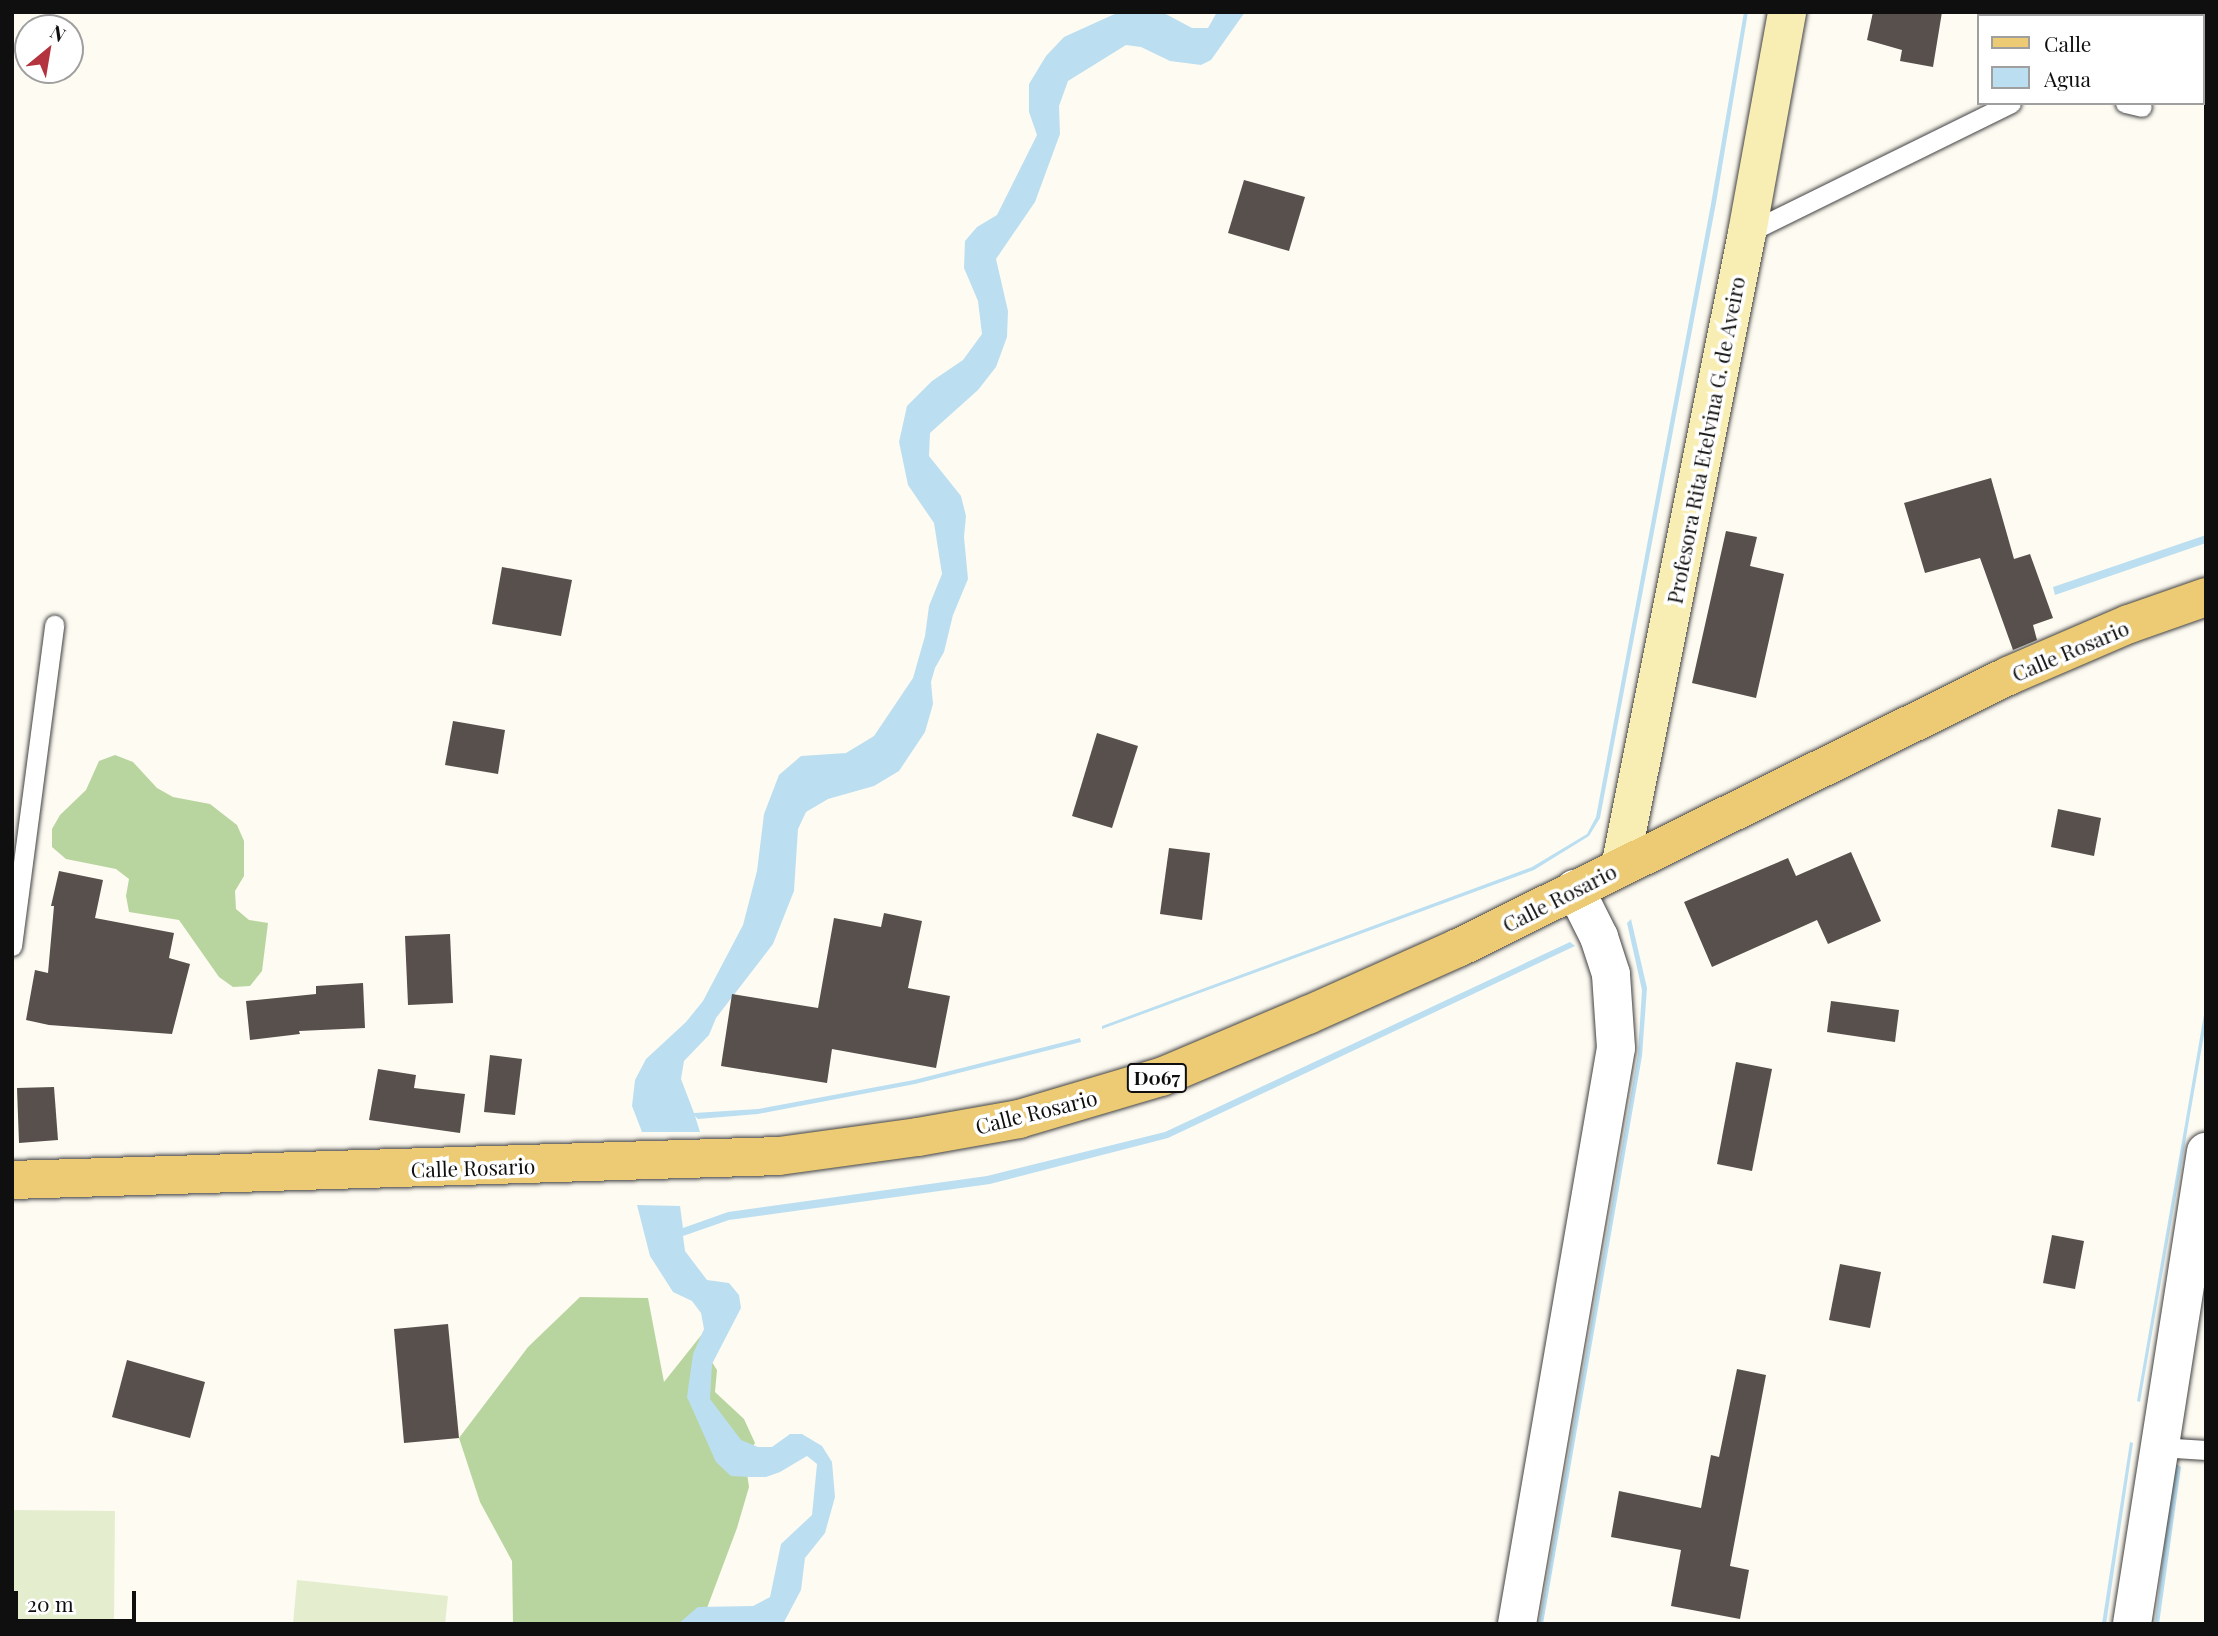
<!DOCTYPE html>
<html>
<head>
<meta charset="utf-8">
<style>
	body { margin:0 }
	#map { position:relative; width:2218px; height:1636px; overflow:hidden; background:#fefbf2; font-family:"Playfair Display",serif }
	div>[style] { position:absolute }
	.forest>* { inset:0; background:#b9d59f }
	.pitch>* { inset:0; background:#e4eecf }
	.water>* { inset:0; background:#bbdff1 }
	.building>* { inset:0; background:#57504c }
	.roads { filter:drop-shadow(0 0 2px #424242) drop-shadow(0 0 2px #424242) }
	.lane>* { height:19px; margin:-9.5px; padding:0 9.5px; transform-origin:9.5px; border-radius:9.5px; background:#fff }
	.street>* { height:38px; margin:-19px; padding:0 19px; transform-origin:19px; border-radius:19px; background:#fff }
	.secondary>* { height:38px; margin:-19px; padding:0 19px; transform-origin:19px; border-radius:19px; background:#f8eeb3 }
	.primary>* { height:38px; margin:-19px; padding:0 19px; transform-origin:19px; border-radius:19px; background:#eccb74 }
	span { translate:-50% -50%; white-space:nowrap; text-align:center; line-height:1.15; -webkit-text-stroke:7px #fff; paint-order:stroke }
	.shield-label span { padding:2px 5px; background:#fff; border:2px solid; border-radius:5px; -webkit-text-stroke-width:0 }
	.shield-label { font-size:19px; color:#0f0f0f; font-weight:700 }
	.street-label { font-size:21px; color:#0f0f0f }
	.frame { position:absolute; inset:0; border:14px solid #0f0f0f; pointer-events:none }
	.legend { position:absolute; left:1977px; top:14px; width:228px; height:91px; box-sizing:border-box; background:#fff; border:2px solid #9f9f9f; margin:0; padding:9px 12px; list-style:none; font-size:21px; color:#0f0f0f }
	.legend li { display:flex; align-items:center; gap:14px; height:35px }
	.legend b { width:35px; border:2px solid #9f9f9f }
	.north { position:absolute; left:14px; top:14px; width:70px; height:70px; box-sizing:border-box; background:#fff; border:2px solid #9f9f9f; border-radius:50%; rotate:30deg; font-size:19px; font-weight:700; line-height:28px; text-align:center; color:#0f0f0f }
	.north::after { content:''; display:block; margin:auto; width:24px; height:32px; background:#b3333e; clip-path:polygon(50% 0,100% 100%,50% 72%,0 100%) }
	.scale { position:absolute; left:14px; top:1591px; width:122px; height:32px; box-sizing:border-box; border:4px solid #0f0f0f; border-top:0; padding-left:9px; font-size:21px; line-height:24px; white-space:nowrap; color:#0f0f0f; -webkit-text-stroke:5px #fff; paint-order:stroke }
</style>
</head>
<body>
<div id="map">
	<div class="forest">
		<div style="clip-path:polygon(115px 755px,133px 762px,157px 788px,173px 797px,210px 804px,237px 825px,244px 841px,244px 876px,235px 891px,236px 909px,249px 920px,268px 923px,262px 971px,250px 986px,233px 987px,219px 977px,179px 920px,129px 912px,126px 896px,129px 879px,116px 869px,66px 859px,52px 847px,52px 829px,60px 815px,86px 790px,99px 761px)"></div>
		<div style="clip-path:polygon(580px 1297px,648px 1298px,664px 1382px,703px 1333px,699px 1342px,717px 1370px,715px 1392px,744px 1419px,755px 1443px,745px 1459px,749px 1487px,737px 1528px,701px 1624px,513px 1624px,512px 1561px,480px 1502px,459px 1438px,528px 1347px)"></div>
	</div>
	<div class="pitch">
		<div style="clip-path:polygon(12px 1510px,115px 1511px,114px 1624px,12px 1624px)"></div>
		<div style="clip-path:polygon(297px 1580px,448px 1596px,445px 1624px,293px 1624px)"></div>
	</div>
	<div class="water">
		<div style="clip-path:polygon(1119px 12px,1162px 12px,1192px 28px,1208px 28px,1217px 12px,1245px 12px,1211px 60px,1201px 65px,1170px 61px,1141px 47px,1126px 45px,1068px 81px,1059px 106px,1060px 134px,1035px 202px,996px 259px,1008px 311px,1007px 337px,996px 367px,978px 390px,930px 433px,929px 456px,961px 496px,966px 516px,964px 537px,968px 579px,953px 615px,944px 652px,935px 668px,931px 682px,933px 704px,925px 732px,899px 771px,874px 786px,828px 799px,806px 812px,798px 829px,794px 891px,773px 944px,716px 1018px,709px 1035px,684px 1061px,681px 1079px,694px 1113px,758px 1109px,914px 1080px,1080px 1038px,1081px 1042px,915px 1084px,758px 1114px,698px 1119px,695px 1116px,700px 1132px,642px 1132px,632px 1106px,635px 1080px,646px 1059px,686px 1022px,703px 1001px,743px 925px,757px 871px,764px 814px,779px 775px,801px 756px,846px 753px,874px 736px,913px 678px,925px 636px,929px 606px,942px 574px,934px 523px,908px 485px,899px 442px,907px 406px,932px 381px,963px 360px,982px 334px,978px 301px,964px 268px,965px 241px,977px 227px,997px 215px,1037px 135px,1029px 112px,1029px 84px,1046px 56px,1064px 37px)"></div>
		<div style="clip-path:polygon(1744px 12px,1748px 12px,1716px 203px,1600px 818px,1589px 836px,1534px 870px,1102px 1029px,1102px 1026px,1532px 867px,1587px 834px,1596px 817px,1711px 204px)"></div>
		<div style="clip-path:polygon(2206px 535px,2206px 543px,2055px 595px,2053px 587px)"></div>
		<div style="clip-path:polygon(1631px 919px,1647px 988px,1642px 1056px,1543px 1624px,1539px 1624px,1638px 1054px,1642px 990px,1627px 923px)"></div>
		<div style="clip-path:polygon(1570px 942px,1575px 946px,1168px 1138px,990px 1184px,729px 1220px,683px 1236px,685px 1251px,707px 1280px,729px 1283px,739px 1295px,741px 1308px,712px 1364px,710px 1399px,741px 1440px,758px 1447px,772px 1447px,790px 1434px,802px 1434px,822px 1446px,832px 1462px,835px 1497px,825px 1533px,805px 1558px,801px 1590px,783px 1624px,678px 1624px,698px 1607px,753px 1606px,770px 1597px,781px 1544px,812px 1515px,817px 1464px,807px 1456px,780px 1472px,766px 1477px,750px 1477px,731px 1476px,716px 1462px,687px 1397px,693px 1354px,704px 1329px,701px 1313px,692px 1301px,673px 1292px,650px 1256px,637px 1205px,680px 1206px,683px 1228px,728px 1212px,987px 1176px,1165px 1132px)"></div>
		<div style="clip-path:polygon(2206px 1003px,2206px 1023px,2140px 1402px,2137px 1401px)"></div>
		<div style="clip-path:polygon(2130px 1442px,2133px 1443px,2106px 1624px,2102px 1624px)"></div>
		<div style="clip-path:polygon(2174px 1463px,2181px 1467px,2159px 1624px,2155px 1624px)"></div>
	</div>
	<div class="building">
		<div style="clip-path:polygon(1873px 12px,1942px 12px,1933px 67px,1900px 61px,1902px 50px,1867px 40px)"></div>
		<div style="clip-path:polygon(1244px 180px,1305px 197px,1289px 251px,1228px 233px)"></div>
		<div style="clip-path:polygon(1991px 478px,2014px 559px,2030px 554px,2053px 618px,2033px 625px,2037px 640px,2013px 650px,1980px 558px,1925px 573px,1904px 503px)"></div>
		<div style="clip-path:polygon(1726px 531px,1757px 537px,1750px 566px,1784px 574px,1756px 698px,1692px 683px)"></div>
		<div style="clip-path:polygon(502px 567px,572px 580px,561px 636px,492px 624px)"></div>
		<div style="clip-path:polygon(453px 721px,505px 730px,498px 774px,445px 765px)"></div>
		<div style="clip-path:polygon(1097px 733px,1138px 746px,1112px 828px,1072px 816px)"></div>
		<div style="clip-path:polygon(2058px 809px,2101px 818px,2094px 856px,2051px 847px)"></div>
		<div style="clip-path:polygon(1169px 848px,1210px 853px,1202px 920px,1160px 914px)"></div>
		<div style="clip-path:polygon(1851px 852px,1881px 921px,1828px 944px,1817px 920px,1712px 967px,1684px 902px,1788px 858px,1796px 876px)"></div>
		<div style="clip-path:polygon(59px 871px,103px 880px,95px 918px,174px 933px,169px 958px,190px 964px,172px 1034px,49px 1025px,26px 1020px,35px 970px,48px 973px,54px 906px,51px 906px)"></div>
		<div style="clip-path:polygon(884px 913px,922px 921px,908px 988px,950px 996px,936px 1068px,832px 1049px,827px 1083px,721px 1066px,732px 994px,818px 1008px,834px 918px,881px 927px)"></div>
		<div style="clip-path:polygon(450px 934px,453px 1003px,408px 1005px,405px 936px)"></div>
		<div style="clip-path:polygon(363px 983px,365px 1028px,299px 1031px,300px 1034px,250px 1040px,246px 1001px,316px 994px,316px 986px)"></div>
		<div style="clip-path:polygon(1831px 1001px,1899px 1010px,1895px 1042px,1827px 1032px)"></div>
		<div style="clip-path:polygon(490px 1055px,522px 1059px,515px 1115px,484px 1112px)"></div>
		<div style="clip-path:polygon(1736px 1062px,1772px 1069px,1752px 1171px,1717px 1164px)"></div>
		<div style="clip-path:polygon(378px 1069px,416px 1075px,414px 1088px,465px 1094px,460px 1133px,369px 1120px)"></div>
		<div style="clip-path:polygon(54px 1087px,58px 1140px,19px 1143px,17px 1088px)"></div>
		<div style="clip-path:polygon(2052px 1235px,2084px 1241px,2075px 1289px,2043px 1283px)"></div>
		<div style="clip-path:polygon(1840px 1264px,1881px 1272px,1870px 1328px,1829px 1320px)"></div>
		<div style="clip-path:polygon(448px 1324px,459px 1438px,404px 1443px,394px 1329px)"></div>
		<div style="clip-path:polygon(127px 1360px,205px 1382px,190px 1438px,112px 1417px)"></div>
		<div style="clip-path:polygon(1737px 1369px,1766px 1375px,1730px 1566px,1749px 1570px,1740px 1619px,1671px 1606px,1681px 1550px,1611px 1537px,1619px 1491px,1701px 1508px,1711px 1455px,1719px 1457px)"></div>
	</div>
	<div class="roads">
		<div class="lane">
			<div style="left:2125px;top:103px;width:17px;rotate:13deg"></div>
			<div style="left:1747px;top:233px;width:294px;rotate:-26.2deg"></div>
			<div style="left:12px;top:946px;width:324px;rotate:-82.5deg"></div>
			<div style="left:2159px;top:1447px;width:47px;rotate:3.7deg"></div>
		</div>
		<div class="street">
			<div style="left:1517px;top:1624px;width:584px;rotate:-80.25deg"></div>
			<div style="left:1616px;top:1048px;width:74px;rotate:-93.9deg"></div>
			<div style="left:1611px;top:974px;width:39px;rotate:-108deg"></div>
			<div style="left:1599px;top:937px;width:54px;rotate:-116.6deg"></div>
			<div style="left:2132px;top:1624px;width:478px;rotate:-81.1deg"></div>
		</div>
		<div class="secondary">
			<div style="left:1620px;top:867px;width:647px;rotate:-78.67deg"></div>
			<div style="left:1747px;top:233px;width:225px;rotate:-79.7deg"></div>
		</div>
		<div class="primary">
			<div style="left:12px;top:1180px;width:767px;rotate:-1.79deg"></div>
			<div style="left:779px;top:1156px;width:140px;rotate:-7.8deg"></div>
			<div style="left:918px;top:1137px;width:103px;rotate:-10.1deg"></div>
			<div style="left:1019px;top:1119px;width:148px;rotate:-16.5deg"></div>
			<div style="left:1161px;top:1077px;width:160px;rotate:-22.9deg"></div>
			<div style="left:1308px;top:1015px;width:164px;rotate:-24.1deg"></div>
			<div style="left:1458px;top:948px;width:614px;rotate:-26.31deg"></div>
			<div style="left:2008px;top:676px;width:132px;rotate:-23.3deg"></div>
			<div style="left:2129px;top:624px;width:82px;rotate:-19.3deg"></div>
		</div>
	</div>
	<div class="shield-label">
		<span style="left:1157px;top:1078px">D067</span>
	</div>
	<div class="street-label">
		<span style="left:1705px;top:440px;rotate:-79deg">Profesora Rita Etelvina G. de Aveiro</span>
		<span style="left:2070px;top:650px;rotate:-23deg">Calle Rosario</span>
		<span style="left:1559px;top:897px;rotate:-27deg">Calle Rosario</span>
		<span style="left:1036px;top:1111px;rotate:-14deg">Calle Rosario</span>
		<span style="left:473px;top:1167px;rotate:-2deg">Calle Rosario</span>
	</div>
	<div class="frame"></div>
	<ul class="legend">
	<li><b style="height:9px;background:#eccb74"></b>Calle</li>
	<li><b style="height:19px;background:#bbdff1"></b>Agua</li>
	</ul>
	<div class="north">N</div>
	<div class="scale">20 m</div>
</div>
</body>
</html>
